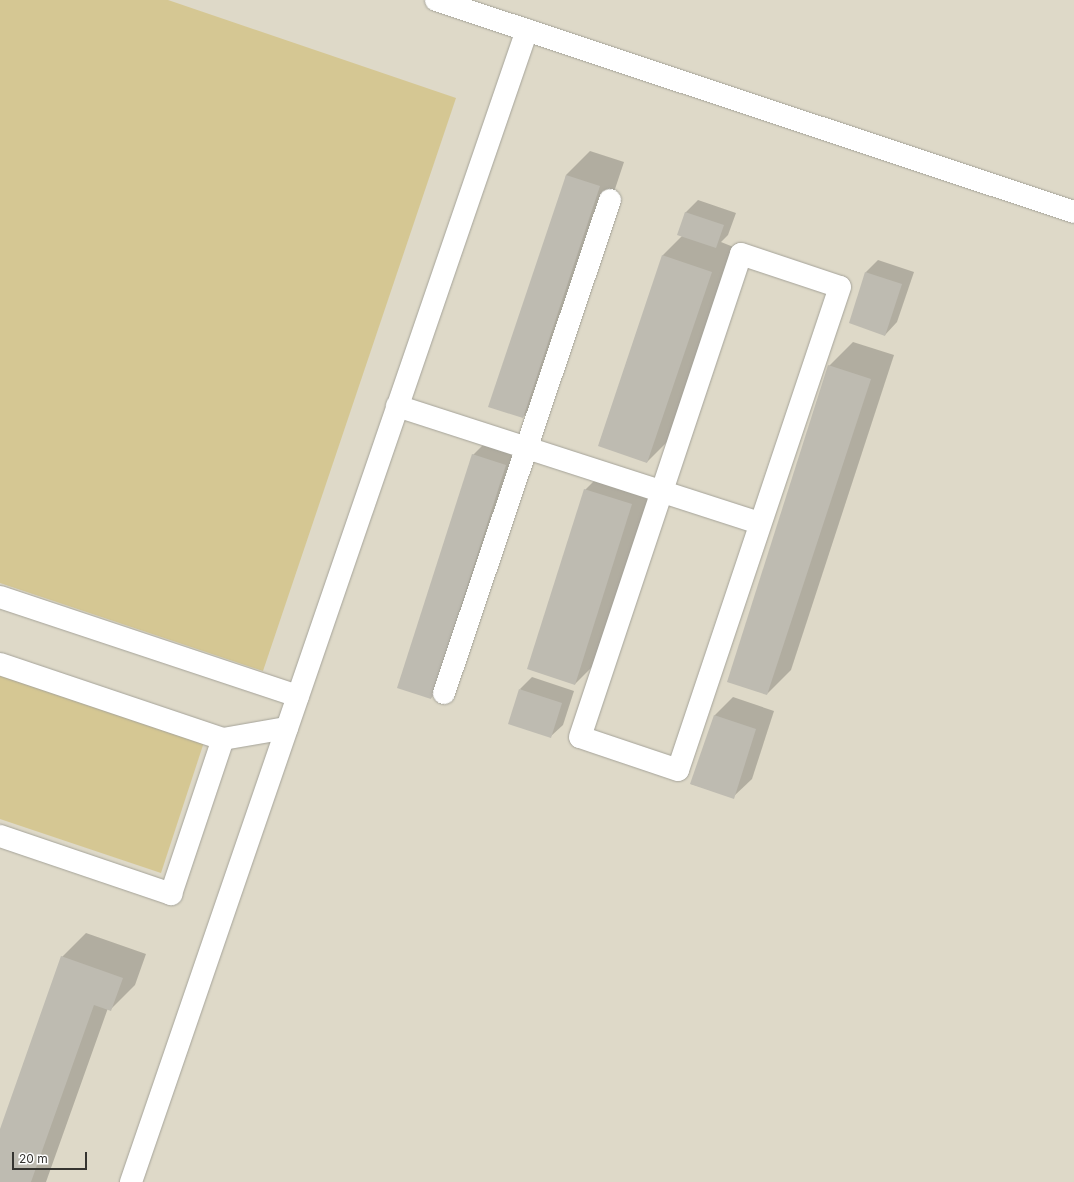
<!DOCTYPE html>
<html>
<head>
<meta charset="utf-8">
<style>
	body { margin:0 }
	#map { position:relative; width:1074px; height:1182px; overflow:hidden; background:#e9e6dc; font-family:Inter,sans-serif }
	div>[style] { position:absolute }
	.built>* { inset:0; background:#ded9c8 }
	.green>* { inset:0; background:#d5c793 }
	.shadow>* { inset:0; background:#0003 }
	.building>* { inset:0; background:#bebbb1 }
	.roads { filter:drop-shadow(0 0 1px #a5a399) drop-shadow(0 0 1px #a5a399) }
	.street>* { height:22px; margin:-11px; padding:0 11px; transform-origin:11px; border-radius:11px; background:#fff }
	span { translate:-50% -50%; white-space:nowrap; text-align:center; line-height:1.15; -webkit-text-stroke:4px #fff; paint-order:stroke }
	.scale { position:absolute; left:12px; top:1152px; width:75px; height:18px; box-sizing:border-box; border:2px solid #353430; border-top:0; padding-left:5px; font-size:12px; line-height:14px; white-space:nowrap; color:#353430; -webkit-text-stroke:3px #fff; paint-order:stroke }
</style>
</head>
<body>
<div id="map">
	<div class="built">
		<div style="clip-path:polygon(0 0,1074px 0,1074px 1182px,0 1182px)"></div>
	</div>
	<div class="green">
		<div style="clip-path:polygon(0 0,168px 0,456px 98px,263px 671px,0 583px)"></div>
		<div style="clip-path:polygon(0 670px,205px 739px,161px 873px,0 819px)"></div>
	</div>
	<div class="shadow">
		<div style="clip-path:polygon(590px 151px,624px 162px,547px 393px,523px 417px,566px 175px)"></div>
		<div style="clip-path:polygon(698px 200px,736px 213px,728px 235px,721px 242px,736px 248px,671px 438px,647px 462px,599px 445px,663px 255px,682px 236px,685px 213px)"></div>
		<div style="clip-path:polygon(878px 260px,914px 272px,897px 322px,885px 335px,866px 272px)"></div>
		<div style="clip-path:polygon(853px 342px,894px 355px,791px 670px,767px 694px,829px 366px)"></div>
		<div style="clip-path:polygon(497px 431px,530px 441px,455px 674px,431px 698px,473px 455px)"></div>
		<div style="clip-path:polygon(609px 466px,655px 480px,599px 660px,575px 684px,585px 490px)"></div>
		<div style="clip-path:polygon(532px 677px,574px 691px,563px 725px,550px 737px,520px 689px)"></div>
		<div style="clip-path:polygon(733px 697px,774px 711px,752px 779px,733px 797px,691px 784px,715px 715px)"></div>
		<div style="clip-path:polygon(86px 933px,146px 954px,135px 985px,111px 1009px,108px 1008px,46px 1182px,0 1182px,0 1132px,62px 957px)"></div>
	</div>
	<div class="building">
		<div style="clip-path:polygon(566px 175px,600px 186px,523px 418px,488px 407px)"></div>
		<div style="clip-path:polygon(685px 212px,724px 225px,716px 248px,677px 235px)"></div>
		<div style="clip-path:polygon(662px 255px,712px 272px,647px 463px,598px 446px)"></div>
		<div style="clip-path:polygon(865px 272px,902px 284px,885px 336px,849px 323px)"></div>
		<div style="clip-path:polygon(828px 365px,871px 379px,767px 695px,727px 682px)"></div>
		<div style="clip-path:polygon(472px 454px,506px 465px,431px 699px,397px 688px)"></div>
		<div style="clip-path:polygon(584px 489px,632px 504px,575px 685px,527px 669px)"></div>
		<div style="clip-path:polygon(519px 689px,562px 703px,551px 738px,508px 724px)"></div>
		<div style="clip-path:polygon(714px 715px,756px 729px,734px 799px,690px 784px)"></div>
		<div style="clip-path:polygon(61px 956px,123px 978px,111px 1011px,94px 1005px,31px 1182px,0 1182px,0 1129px)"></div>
	</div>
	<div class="roads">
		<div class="street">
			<div style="left:436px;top:0;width:672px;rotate:18.38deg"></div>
			<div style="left:741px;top:254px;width:104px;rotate:18.4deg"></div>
			<div style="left:840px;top:287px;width:509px;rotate:108.54deg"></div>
			<div style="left:678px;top:770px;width:103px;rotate:-161.4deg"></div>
			<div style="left:580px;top:737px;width:509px;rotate:-71.57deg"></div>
			<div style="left:397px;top:406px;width:381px;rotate:17.9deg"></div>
			<div style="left:0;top:597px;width:314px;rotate:18.4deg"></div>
			<div style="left:0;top:664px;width:235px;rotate:18.6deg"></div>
			<div style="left:223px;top:739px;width:65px;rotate:-9.8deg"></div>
			<div style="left:444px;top:693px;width:520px;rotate:-71.39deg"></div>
			<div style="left:0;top:836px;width:181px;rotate:18.7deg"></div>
			<div style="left:171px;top:894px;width:163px;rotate:-71.5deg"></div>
			<div style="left:131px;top:1182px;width:1218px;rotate:-71.03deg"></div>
		</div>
	</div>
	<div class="scale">20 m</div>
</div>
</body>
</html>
